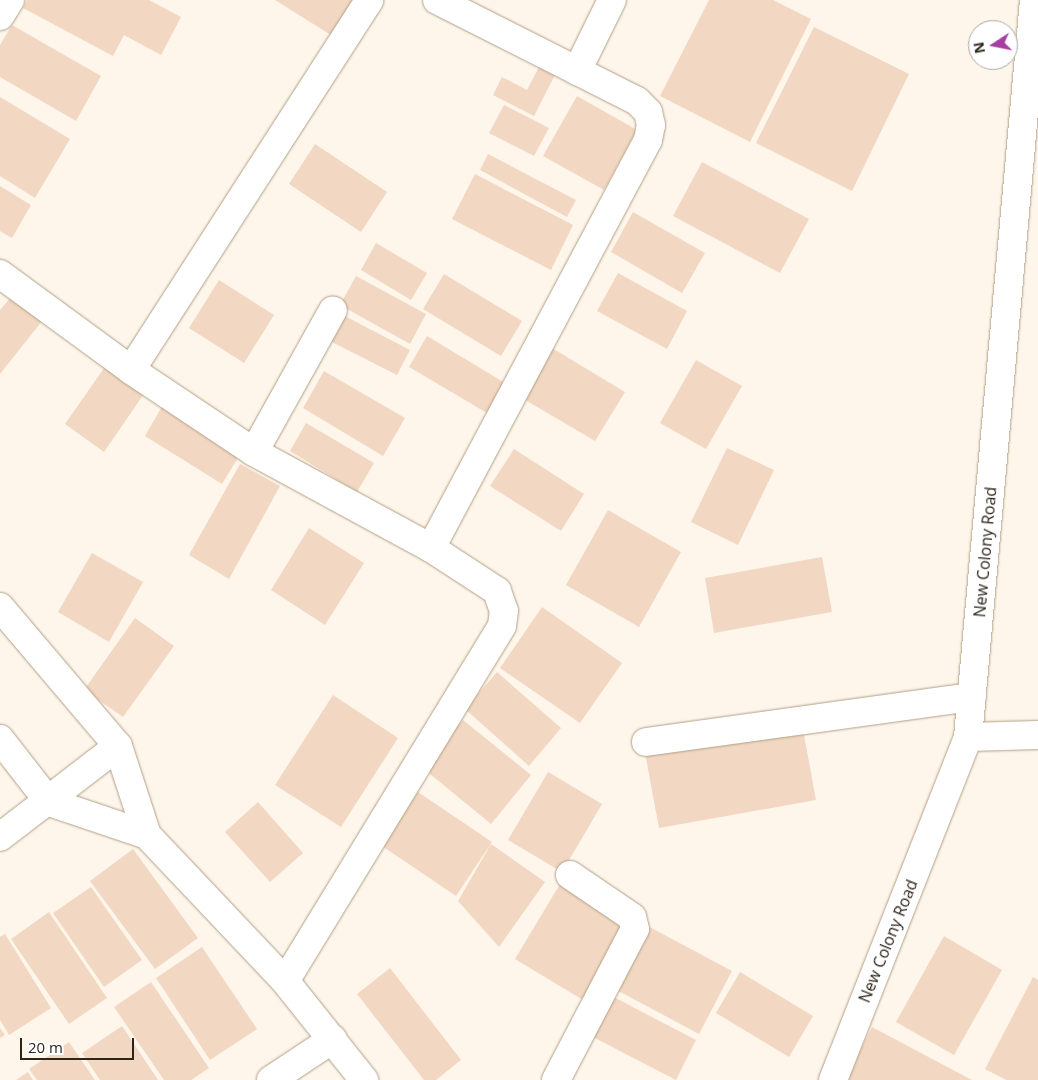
<!DOCTYPE html>
<html>
<head>
<meta charset="utf-8">
<style>
	body { margin:0 }
	#map { position:relative; width:1038px; height:1080px; overflow:hidden; background:#fef6eb; font-family:"Open Sans",sans-serif }
	div>[style] { position:absolute }
	.building>* { inset:0; background:#f2d7c2 }
	.roads { filter:drop-shadow(0 0 1px #b19f85) drop-shadow(0 0 1px #b19f85) }
	.minor>* { height:28px; margin:-14px; padding:0 14px; transform-origin:14px; border-radius:14px; background:#fff }
	.tertiary>* { height:28px; margin:-14px; padding:0 14px; transform-origin:14px; border-radius:14px; background:#fff }
	span { translate:-50% -50%; white-space:nowrap; text-align:center; line-height:1.15; -webkit-text-stroke:4.5px #fff; paint-order:stroke }
	.street-label { font-size:16px; color:#2c251b }
	.north { position:absolute; left:968px; top:20px; width:50px; height:50px; box-sizing:border-box; background:#fff; border:1px solid #aba8a4; border-radius:50%; rotate:259deg; font-size:14px; font-weight:700; line-height:20px; text-align:center; color:#2c251b }
	.north::after { content:''; display:block; margin:auto; width:18px; height:22px; background:#a73ea1; clip-path:polygon(50% 0,100% 100%,50% 72%,0 100%) }
	.scale { position:absolute; left:20px; top:1038px; width:114px; height:22px; box-sizing:border-box; border:2px solid #2c251b; border-top:0; padding-left:6px; font-size:15px; line-height:18px; white-space:nowrap; color:#2c251b; -webkit-text-stroke:4px #fff; paint-order:stroke }
</style>
</head>
<body>
<div id="map">
	<div class="building">
		<div style="clip-path:polygon(27px 0,149px 0,181px 17px,161px 55px,124px 35px,113px 56px,23px 8px)"></div>
		<div style="clip-path:polygon(275px 0,358px 0,334px 37px)"></div>
		<div style="clip-path:polygon(709px 0,773px 0,811px 19px,750px 142px,660px 96px)"></div>
		<div style="clip-path:polygon(12px 25px,101px 76px,76px 121px,0 77px,0 45px)"></div>
		<div style="clip-path:polygon(814px 27px,909px 74px,852px 191px,756px 143px)"></div>
		<div style="clip-path:polygon(540px 65px,556px 73px,534px 116px,493px 95px,502px 77px,527px 90px)"></div>
		<div style="clip-path:polygon(577px 96px,637px 130px,604px 190px,543px 156px)"></div>
		<div style="clip-path:polygon(0 97px,70px 139px,35px 198px,0 176px)"></div>
		<div style="clip-path:polygon(504px 105px,549px 128px,534px 156px,489px 133px)"></div>
		<div style="clip-path:polygon(315px 144px,387px 192px,361px 232px,289px 184px)"></div>
		<div style="clip-path:polygon(488px 154px,576px 200px,567px 217px,480px 170px)"></div>
		<div style="clip-path:polygon(702px 162px,809px 219px,780px 273px,673px 216px)"></div>
		<div style="clip-path:polygon(475px 174px,573px 225px,551px 270px,452px 219px)"></div>
		<div style="clip-path:polygon(0 186px,31px 205px,12px 238px,0 231px)"></div>
		<div style="clip-path:polygon(633px 212px,705px 253px,682px 293px,611px 252px)"></div>
		<div style="clip-path:polygon(376px 243px,427px 273px,411px 300px,361px 270px)"></div>
		<div style="clip-path:polygon(618px 273px,687px 311px,667px 349px,597px 311px)"></div>
		<div style="clip-path:polygon(444px 274px,522px 321px,501px 356px,423px 309px)"></div>
		<div style="clip-path:polygon(356px 276px,426px 314px,410px 344px,340px 305px)"></div>
		<div style="clip-path:polygon(219px 280px,274px 315px,244px 363px,189px 328px)"></div>
		<div style="clip-path:polygon(16px 291px,46px 316px,0 374px,0 310px)"></div>
		<div style="clip-path:polygon(341px 314px,410px 350px,397px 375px,328px 340px)"></div>
		<div style="clip-path:polygon(427px 336px,510px 386px,492px 416px,409px 367px)"></div>
		<div style="clip-path:polygon(552px 348px,625px 392px,595px 441px,522px 398px)"></div>
		<div style="clip-path:polygon(696px 360px,742px 386px,706px 449px,660px 423px)"></div>
		<div style="clip-path:polygon(109px 361px,148px 388px,104px 452px,65px 424px)"></div>
		<div style="clip-path:polygon(324px 371px,405px 418px,383px 456px,303px 408px)"></div>
		<div style="clip-path:polygon(164px 403px,242px 451px,222px 484px,145px 436px)"></div>
		<div style="clip-path:polygon(306px 423px,374px 463px,357px 492px,290px 451px)"></div>
		<div style="clip-path:polygon(727px 448px,774px 470px,738px 545px,691px 522px)"></div>
		<div style="clip-path:polygon(514px 449px,584px 494px,561px 531px,490px 486px)"></div>
		<div style="clip-path:polygon(240px 464px,280px 486px,229px 579px,189px 555px)"></div>
		<div style="clip-path:polygon(608px 510px,681px 552px,639px 627px,566px 585px)"></div>
		<div style="clip-path:polygon(309px 528px,364px 563px,325px 625px,271px 590px)"></div>
		<div style="clip-path:polygon(92px 553px,143px 582px,109px 642px,58px 612px)"></div>
		<div style="clip-path:polygon(822px 557px,832px 612px,714px 633px,705px 578px)"></div>
		<div style="clip-path:polygon(542px 607px,622px 663px,580px 723px,500px 668px)"></div>
		<div style="clip-path:polygon(135px 618px,174px 646px,123px 717px,84px 690px)"></div>
		<div style="clip-path:polygon(497px 672px,561px 728px,529px 766px,465px 709px)"></div>
		<div style="clip-path:polygon(333px 695px,398px 738px,341px 827px,275px 785px)"></div>
		<div style="clip-path:polygon(463px 720px,531px 775px,491px 824px,424px 769px)"></div>
		<div style="clip-path:polygon(802px 724px,816px 800px,659px 828px,645px 753px)"></div>
		<div style="clip-path:polygon(548px 772px,602px 804px,562px 872px,508px 840px)"></div>
		<div style="clip-path:polygon(418px 792px,492px 842px,456px 896px,382px 846px)"></div>
		<div style="clip-path:polygon(258px 802px,303px 853px,270px 882px,225px 832px)"></div>
		<div style="clip-path:polygon(491px 844px,545px 882px,499px 947px,458px 901px)"></div>
		<div style="clip-path:polygon(133px 849px,198px 938px,155px 969px,90px 881px)"></div>
		<div style="clip-path:polygon(563px 879px,631px 920px,583px 1000px,515px 959px)"></div>
		<div style="clip-path:polygon(91px 887px,142px 960px,104px 987px,53px 913px)"></div>
		<div style="clip-path:polygon(49px 912px,107px 998px,69px 1024px,11px 939px)"></div>
		<div style="clip-path:polygon(644px 924px,732px 971px,699px 1034px,611px 987px)"></div>
		<div style="clip-path:polygon(5px 934px,51px 1008px,9px 1035px,0 1020px,0 937px)"></div>
		<div style="clip-path:polygon(944px 936px,1002px 970px,954px 1055px,896px 1022px)"></div>
		<div style="clip-path:polygon(202px 947px,257px 1029px,210px 1060px,156px 978px)"></div>
		<div style="clip-path:polygon(390px 968px,461px 1060px,436px 1080px,424px 1080px,357px 994px)"></div>
		<div style="clip-path:polygon(740px 972px,813px 1016px,789px 1057px,716px 1013px)"></div>
		<div style="clip-path:polygon(1033px 977px,1038px 980px,1038px 1080px,1006px 1080px,985px 1069px)"></div>
		<div style="clip-path:polygon(151px 982px,209px 1068px,191px 1080px,164px 1080px,114px 1007px)"></div>
		<div style="clip-path:polygon(608px 994px,696px 1040px,676px 1080px,587px 1034px)"></div>
		<div style="clip-path:polygon(122px 1026px,158px 1080px,100px 1080px,82px 1053px)"></div>
		<div style="clip-path:polygon(872px 1027px,972px 1080px,845px 1080px)"></div>
		<div style="clip-path:polygon(0 1028px,5px 1035px,0 1038px)"></div>
		<div style="clip-path:polygon(69px 1042px,95px 1080px,37px 1080px,29px 1069px)"></div>
		<div style="clip-path:polygon(28px 1072px,33px 1080px,16px 1080px)"></div>
	</div>
	<div class="roads">
		<div class="minor">
			<div style="left:0;top:16px;width:19px;rotate:-58deg"></div>
			<div style="left:577px;top:71px;width:79px;rotate:-63.8deg"></div>
			<div style="left:0;top:274px;width:162px;rotate:36.2deg"></div>
			<div style="left:131px;top:370px;width:148px;rotate:33.7deg"></div>
			<div style="left:254px;top:452px;width:201px;rotate:28.5deg"></div>
			<div style="left:431px;top:548px;width:79px;rotate:33.1deg"></div>
			<div style="left:497px;top:591px;width:21px;rotate:71deg"></div>
			<div style="left:504px;top:611px;width:15px;rotate:98deg"></div>
			<div style="left:502px;top:626px;width:416px;rotate:121.4deg"></div>
			<div style="left:131px;top:370px;width:440px;rotate:-57.2deg"></div>
			<div style="left:254px;top:452px;width:162px;rotate:-60.9deg"></div>
			<div style="left:431px;top:548px;width:462px;rotate:-62deg"></div>
			<div style="left:648px;top:140px;width:15px;rotate:-79deg"></div>
			<div style="left:651px;top:125px;width:13px;rotate:-103deg"></div>
			<div style="left:648px;top:112px;width:16px;rotate:-135deg"></div>
			<div style="left:637px;top:101px;width:224px;rotate:-153.2deg"></div>
			<div style="left:968px;top:737px;width:70px;rotate:-1.6deg"></div>
			<div style="left:646px;top:742px;width:329px;rotate:-7.9deg"></div>
			<div style="left:0;top:837px;width:149px;rotate:-37.6deg"></div>
			<div style="left:271px;top:1080px;width:74px;rotate:-33.5deg"></div>
			<div style="left:556px;top:1080px;width:170px;rotate:-62.4deg"></div>
			<div style="left:635px;top:929px;width:12px;rotate:-104deg"></div>
			<div style="left:632px;top:917px;width:75px;rotate:-145.9deg"></div>
		</div>
		<div class="tertiary">
			<div style="left:0;top:607px;width:182px;rotate:49.7deg"></div>
			<div style="left:118px;top:746px;width:94px;rotate:72deg"></div>
			<div style="left:147px;top:835px;width:201px;rotate:46.6deg"></div>
			<div style="left:285px;top:981px;width:127px;rotate:51.4deg"></div>
			<div style="left:0;top:739px;width:80px;rotate:52.1deg"></div>
			<div style="left:49px;top:802px;width:103px;rotate:18.6deg"></div>
			<div style="left:833px;top:1080px;width:369px;rotate:-68.5deg"></div>
			<div style="left:968px;top:737px;width:740px;rotate:-84.88deg"></div>
		</div>
	</div>
	<div class="street-label">
		<span style="left:985px;top:552px;rotate:-85deg">New Colony Road</span>
		<span style="left:888px;top:941px;rotate:-68deg">New Colony Road</span>
	</div>
	<div class="north">N</div>
	<div class="scale">20 m</div>
</div>
</body>
</html>
